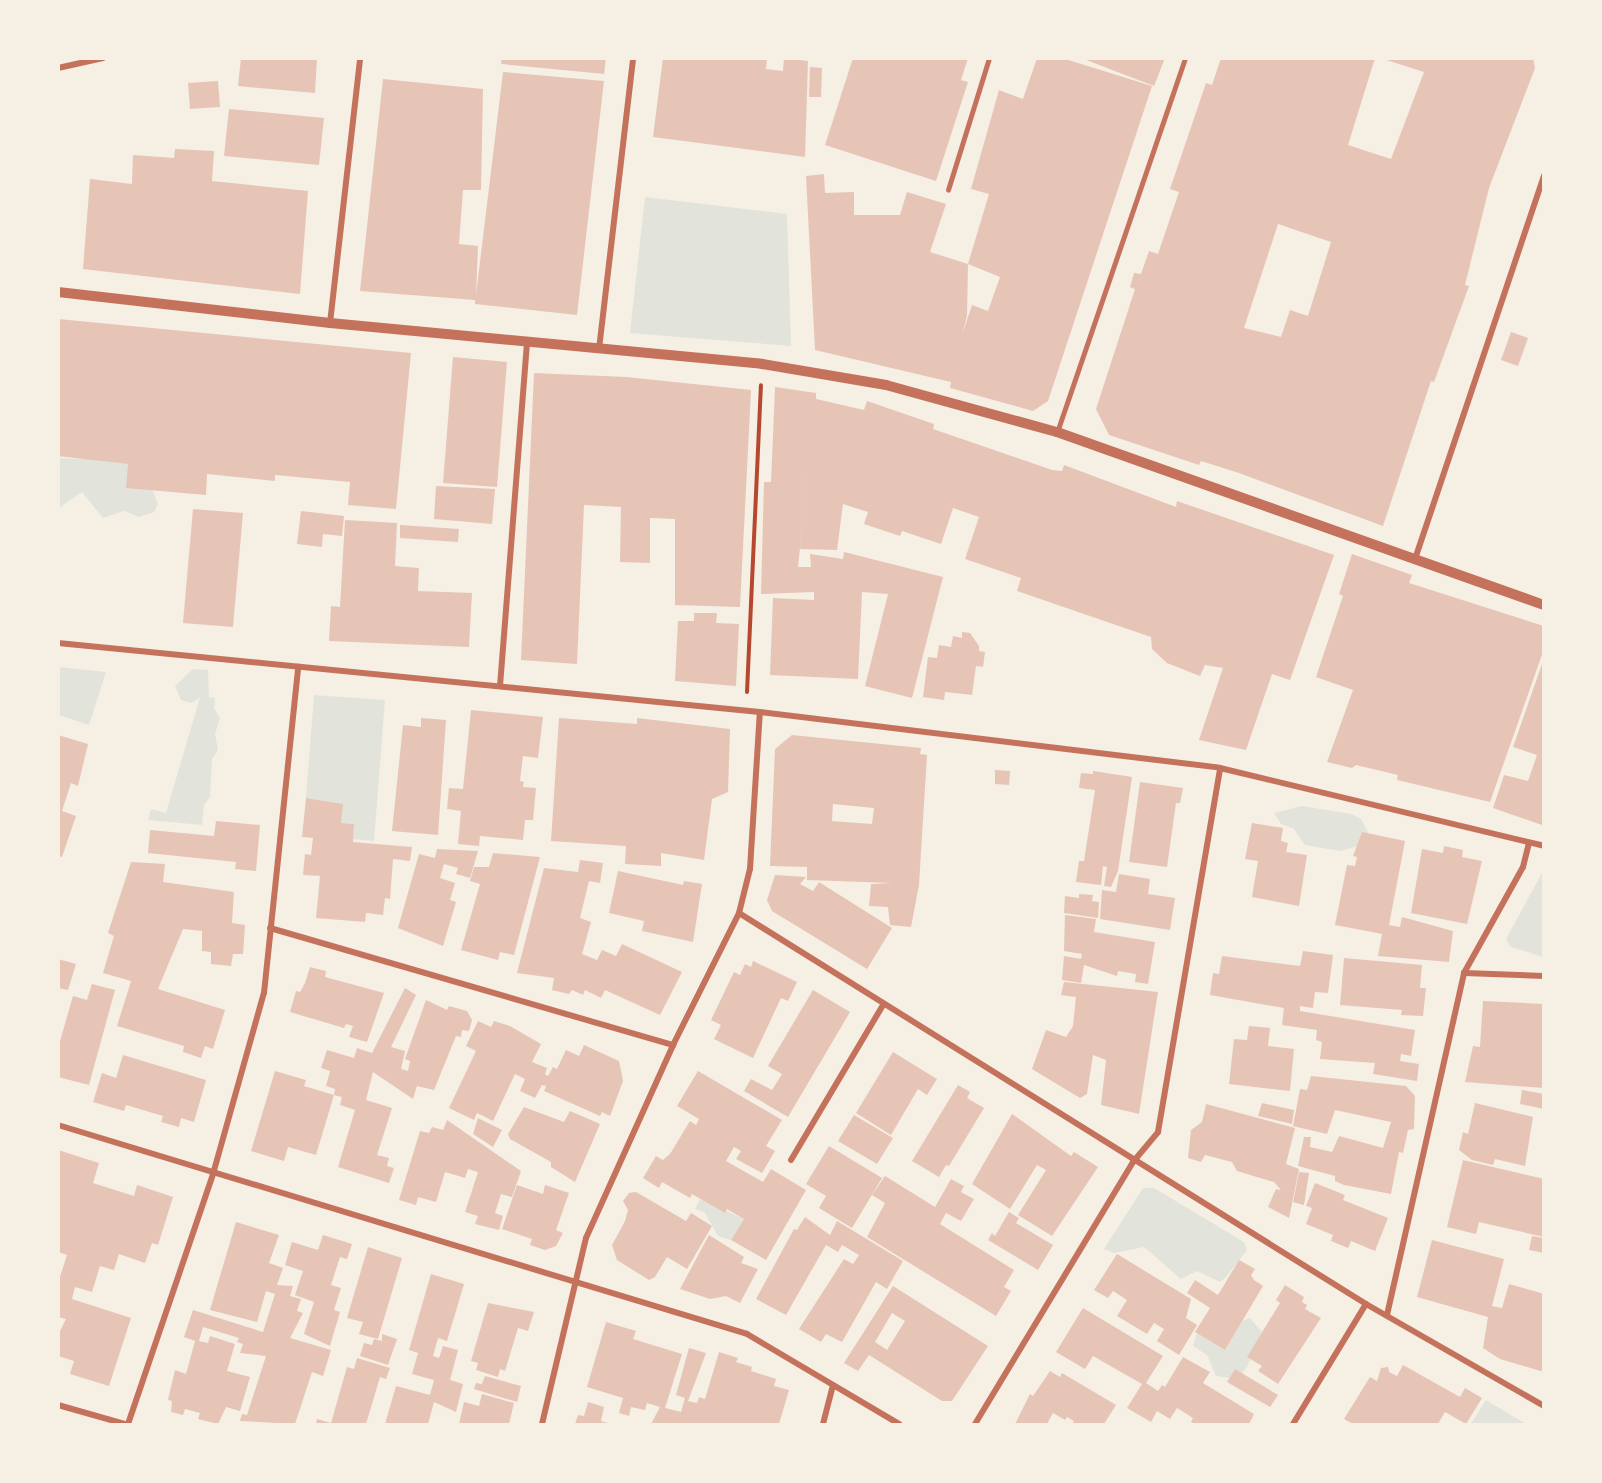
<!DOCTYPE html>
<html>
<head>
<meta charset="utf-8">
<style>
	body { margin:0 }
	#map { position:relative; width:1602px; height:1483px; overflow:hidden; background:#f6efe4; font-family:Karla,sans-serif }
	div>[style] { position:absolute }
	.green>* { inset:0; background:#e2e4dc }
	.building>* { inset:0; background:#e6c5b7 }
	.path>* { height:4px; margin:-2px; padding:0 2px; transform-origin:2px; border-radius:2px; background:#b5482f }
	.service>* { height:4.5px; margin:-2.25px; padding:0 2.25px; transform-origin:2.25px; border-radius:2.25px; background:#c5725c }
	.pedestrian>* { height:5px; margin:-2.5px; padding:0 2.5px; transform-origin:2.5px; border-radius:2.5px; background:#c5725c }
	.minor>* { height:6px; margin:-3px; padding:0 3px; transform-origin:3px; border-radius:3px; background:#c5725c }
	.tertiary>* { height:10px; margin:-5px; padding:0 5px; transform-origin:5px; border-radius:5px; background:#c5725c }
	span { translate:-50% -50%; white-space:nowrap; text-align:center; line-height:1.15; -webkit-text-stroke:5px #f6efe4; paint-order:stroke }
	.frame { position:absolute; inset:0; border:60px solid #f6efe4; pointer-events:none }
</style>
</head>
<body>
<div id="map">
	<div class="green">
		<div style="clip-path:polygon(645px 197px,787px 214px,791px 346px,630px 333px)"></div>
		<div style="clip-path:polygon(110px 437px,151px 486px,158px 504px,154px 512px,139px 517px,124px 511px,103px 518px,82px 492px,59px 508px,59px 458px,84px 459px,88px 448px)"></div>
		<div style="clip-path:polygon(59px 667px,106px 672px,89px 725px,59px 715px)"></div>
		<div style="clip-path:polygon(193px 669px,208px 670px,209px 697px,215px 698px,214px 708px,220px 718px,215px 734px,218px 750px,212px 759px,210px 797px,204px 805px,202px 825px,148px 820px,151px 809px,166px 813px,200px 697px,191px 703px,181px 700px,175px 686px)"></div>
		<div style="clip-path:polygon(314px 695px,385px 700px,374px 841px,353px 839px,354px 824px,341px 823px,342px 804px,306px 798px)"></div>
		<div style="clip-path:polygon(1302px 806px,1351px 814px,1361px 819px,1369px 834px,1359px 846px,1340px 851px,1305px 845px,1294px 829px,1281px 824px,1274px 813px)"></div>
		<div style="clip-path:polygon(1543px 871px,1543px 957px,1511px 947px,1506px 939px)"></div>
		<div style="clip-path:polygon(1143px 1188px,1154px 1188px,1244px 1242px,1247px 1250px,1226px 1277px,1220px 1282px,1197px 1271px,1181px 1279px,1144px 1247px,1114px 1253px,1104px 1249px)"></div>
		<div style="clip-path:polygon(700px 1199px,744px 1219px,731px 1240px,718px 1236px,705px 1213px,695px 1209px)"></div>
		<div style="clip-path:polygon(1250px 1318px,1262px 1332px,1247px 1367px,1237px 1379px,1216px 1376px,1207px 1355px,1193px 1346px,1197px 1333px,1225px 1350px,1242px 1321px)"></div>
		<div style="clip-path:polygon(1486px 1400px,1526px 1424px,1471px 1424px)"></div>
	</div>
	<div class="building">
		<div style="clip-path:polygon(241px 58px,317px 58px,315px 93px,238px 86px)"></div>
		<div style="clip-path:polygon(502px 58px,606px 58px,604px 74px,501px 64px)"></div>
		<div style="clip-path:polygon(663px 58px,767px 58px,766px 69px,783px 71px,784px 58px,808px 61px,805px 157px,653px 137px)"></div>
		<div style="clip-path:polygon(853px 58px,968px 58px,961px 80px,968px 82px,936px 181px,825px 145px)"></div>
		<div style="clip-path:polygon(evenodd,1037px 58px,1062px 58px,1152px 86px,1048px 401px,1033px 411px,950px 388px,951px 382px,815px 350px,806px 176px,824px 174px,825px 193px,854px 192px,854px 215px,900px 215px,907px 192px,946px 204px,930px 252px,968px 264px,989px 194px,971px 189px,999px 90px,1023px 99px,1037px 58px,968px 264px,1000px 277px,988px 311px,972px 305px,962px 335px,967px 316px,968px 264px)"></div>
		<div style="clip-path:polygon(1081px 58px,1165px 58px,1154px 86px)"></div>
		<div style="clip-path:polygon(evenodd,1221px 58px,1375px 58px,1348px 145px,1391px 159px,1424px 72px,1380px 58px,1533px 58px,1535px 68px,1489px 188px,1465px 285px,1469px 286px,1434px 382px,1431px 381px,1383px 526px,1239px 473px,1201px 461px,1199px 465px,1109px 435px,1096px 409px,1135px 289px,1130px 287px,1134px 273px,1141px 274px,1149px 251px,1158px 254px,1179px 192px,1170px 189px,1206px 83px,1212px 85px,1221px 58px,1278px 224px,1331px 242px,1308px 316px,1290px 310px,1281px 337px,1244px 328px,1278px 224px)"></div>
		<div style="clip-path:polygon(810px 67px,822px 68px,821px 97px,809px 97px)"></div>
		<div style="clip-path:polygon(503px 72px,604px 81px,577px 315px,475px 304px,475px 300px,360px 291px,383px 79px,483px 89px,481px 190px,463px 190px,459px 244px,478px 246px,476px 295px)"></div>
		<div style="clip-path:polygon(218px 81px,220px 107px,190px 109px,188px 83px)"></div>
		<div style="clip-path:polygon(229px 109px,324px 118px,319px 165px,224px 156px)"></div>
		<div style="clip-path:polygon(175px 149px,214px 151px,212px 181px,308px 191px,300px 294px,83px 269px,90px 179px,132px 184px,133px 155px,174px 158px)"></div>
		<div style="clip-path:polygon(58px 319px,411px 353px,396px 509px,348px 505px,350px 482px,275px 475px,275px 481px,207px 474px,206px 495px,126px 488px,128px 464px,58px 456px)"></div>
		<div style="clip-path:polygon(1511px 332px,1528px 338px,1518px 366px,1501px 360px)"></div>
		<div style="clip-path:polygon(453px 357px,507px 362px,497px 487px,443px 483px)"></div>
		<div style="clip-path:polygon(534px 373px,626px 377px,751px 390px,740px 607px,675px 605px,675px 519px,650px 518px,650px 563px,620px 562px,621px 507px,584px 505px,577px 664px,521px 660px)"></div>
		<div style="clip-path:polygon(775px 387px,816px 393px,816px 399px,864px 410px,867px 401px,934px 424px,933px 429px,1052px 470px,1062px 471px,1064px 465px,1176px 507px,1177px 501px,1334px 555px,1290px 680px,1272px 674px,1246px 750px,1199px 740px,1223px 668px,1205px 665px,1200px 676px,1167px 663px,1152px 649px,1151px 637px,1017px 591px,1021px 578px,965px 559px,979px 517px,953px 508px,941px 544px,902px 531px,900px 536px,864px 524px,868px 512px,843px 504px,837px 550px,800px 549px,811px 445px,798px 567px,811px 567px,810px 554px,843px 559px,844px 552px,943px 577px,912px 698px,865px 686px,888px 594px,862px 592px,858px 679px,770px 675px,773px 598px,814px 600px,814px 592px,761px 594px,764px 482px,771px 482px)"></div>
		<div style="clip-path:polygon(436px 486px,495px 489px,492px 524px,434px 519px)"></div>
		<div style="clip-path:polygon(193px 509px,243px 513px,233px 627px,183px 623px)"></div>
		<div style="clip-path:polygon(301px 511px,344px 516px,342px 536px,323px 534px,322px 547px,297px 544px)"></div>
		<div style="clip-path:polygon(345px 520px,397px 523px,395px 566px,419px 568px,418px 591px,472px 593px,469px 647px,329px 641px,331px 606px,340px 607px)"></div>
		<div style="clip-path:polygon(400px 525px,459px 529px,458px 542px,400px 538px)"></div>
		<div style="clip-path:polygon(1352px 554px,1412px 575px,1409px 583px,1544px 626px,1544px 649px,1490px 802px,1397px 780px,1398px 775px,1356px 765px,1352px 768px,1327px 762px,1353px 690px,1316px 677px,1343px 596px,1339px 594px)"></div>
		<div style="clip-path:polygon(694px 613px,717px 613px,716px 623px,739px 624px,736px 686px,675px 681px,678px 621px,694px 621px)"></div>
		<div style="clip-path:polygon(962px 632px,970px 633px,979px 646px,979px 651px,985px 652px,983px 667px,976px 666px,972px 695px,945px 692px,944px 700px,923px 697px,928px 657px,937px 658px,939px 645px,951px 647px,953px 636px,962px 638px)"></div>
		<div style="clip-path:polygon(1543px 661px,1544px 820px,1542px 825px,1493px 808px,1504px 775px,1528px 781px,1537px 755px,1513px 747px)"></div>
		<div style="clip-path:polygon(471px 710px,543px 717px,538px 758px,523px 756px,520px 781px,524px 782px,523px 787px,536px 788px,533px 820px,525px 820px,523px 840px,480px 836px,479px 846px,458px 844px,461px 811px,447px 809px,449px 788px,463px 789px)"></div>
		<div style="clip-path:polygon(421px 718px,446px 720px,438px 835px,392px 831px,403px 725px,421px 727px)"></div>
		<div style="clip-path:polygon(559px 718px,637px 724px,637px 718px,730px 729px,728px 792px,712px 799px,704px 860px,661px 853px,661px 866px,625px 864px,626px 846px,551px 841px)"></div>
		<div style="clip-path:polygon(58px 735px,88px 744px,78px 786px,71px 783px,62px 811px,76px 816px,62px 857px,58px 856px)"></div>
		<div style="clip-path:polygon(evenodd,792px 735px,921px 748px,920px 754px,927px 755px,919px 885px,911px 927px,890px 925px,888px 907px,869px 906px,871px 884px,892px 883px,807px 880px,807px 867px,770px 866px,775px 749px,792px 735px,833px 804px,874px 808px,872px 824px,832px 821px,833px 804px)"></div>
		<div style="clip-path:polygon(995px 770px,1010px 771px,1009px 785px,995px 784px)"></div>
		<div style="clip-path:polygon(1093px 771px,1132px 777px,1118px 871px,1111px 887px,1104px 886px,1107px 867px,1103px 866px,1101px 885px,1076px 882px,1079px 861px,1084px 861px,1095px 790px,1079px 788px,1081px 773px,1093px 774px)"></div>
		<div style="clip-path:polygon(1140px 782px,1183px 788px,1180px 803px,1176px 803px,1167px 867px,1129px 862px)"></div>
		<div style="clip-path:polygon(306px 798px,343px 804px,341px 823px,354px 824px,353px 842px,412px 847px,410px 861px,393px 859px,390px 899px,385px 898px,383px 915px,366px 913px,365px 922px,316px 918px,320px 876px,303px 875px,305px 854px,311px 855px,313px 838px,302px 837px)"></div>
		<div style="clip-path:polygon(216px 821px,260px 825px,256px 871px,235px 869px,236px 862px,148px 853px,150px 830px,214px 836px)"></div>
		<div style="clip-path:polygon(1252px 823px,1283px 828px,1281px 841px,1288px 843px,1286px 852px,1307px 855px,1299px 906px,1252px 897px,1258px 861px,1245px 859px)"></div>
		<div style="clip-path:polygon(1362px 832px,1405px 841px,1389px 925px,1400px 927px,1402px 917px,1453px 931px,1449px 962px,1378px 956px,1382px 934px,1335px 925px,1347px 865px,1355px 866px,1357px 857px,1353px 856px)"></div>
		<div style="clip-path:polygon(1444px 846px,1463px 850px,1462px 857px,1482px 861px,1467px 924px,1411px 913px,1422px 849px,1443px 853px)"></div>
		<div style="clip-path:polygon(437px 849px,478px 851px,470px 878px,456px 874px,458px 868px,444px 864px,440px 878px,455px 883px,450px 900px,456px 902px,443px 946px,398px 928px,419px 854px,435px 858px)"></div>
		<div style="clip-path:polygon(493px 853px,540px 857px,514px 955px,500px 952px,498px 960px,461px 950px,480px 884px,470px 881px,474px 867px,489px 867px)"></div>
		<div style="clip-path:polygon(580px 860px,603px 863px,600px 883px,589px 881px,580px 918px,591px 922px,582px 954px,597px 960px,602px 950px,616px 956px,622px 944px,682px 972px,660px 1015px,605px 990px,601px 998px,585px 990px,583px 995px,572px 990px,569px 994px,552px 990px,554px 978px,517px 973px,544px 868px,578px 872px)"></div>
		<div style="clip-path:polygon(131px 862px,165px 864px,163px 882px,234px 892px,232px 923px,245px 925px,243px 954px,233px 954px,231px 966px,211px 964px,211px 952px,202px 951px,202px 931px,183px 929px,158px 989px,225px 1010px,213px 1049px,205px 1046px,201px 1058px,183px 1052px,184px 1046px,117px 1026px,131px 981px,103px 973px,114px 936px,108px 933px)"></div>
		<div style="clip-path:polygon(618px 871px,683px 885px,684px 881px,702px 884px,693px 942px,642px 931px,644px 921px,609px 913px)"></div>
		<div style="clip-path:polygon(1119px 874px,1150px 879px,1148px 894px,1175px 898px,1170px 930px,1100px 919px,1102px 890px,1116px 892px)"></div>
		<div style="clip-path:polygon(775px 875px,806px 877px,800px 884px,813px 891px,819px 882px,892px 928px,867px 969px,772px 911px,767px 900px)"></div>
		<div style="clip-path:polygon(1079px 894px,1093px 895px,1092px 901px,1099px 902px,1098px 918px,1064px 913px,1065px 896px,1079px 898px)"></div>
		<div style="clip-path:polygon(1065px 915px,1096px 919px,1094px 932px,1155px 942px,1148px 984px,1135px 982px,1136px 974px,1118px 971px,1117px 976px,1084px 965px,1081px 983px,1062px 980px,1064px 956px,1081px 959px,1082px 954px,1064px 951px)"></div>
		<div style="clip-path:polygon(1303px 951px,1333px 955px,1328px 993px,1315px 992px,1313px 1008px,1300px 1006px,1300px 1011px,1415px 1030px,1411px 1056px,1401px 1054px,1400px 1061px,1419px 1064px,1417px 1081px,1373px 1074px,1375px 1063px,1320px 1059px,1322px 1042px,1316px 1040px,1317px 1030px,1282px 1025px,1284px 1008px,1210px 995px,1213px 973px,1219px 974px,1222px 956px,1300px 966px)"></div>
		<div style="clip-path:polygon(1344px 958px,1422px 965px,1420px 988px,1426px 988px,1423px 1016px,1401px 1015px,1402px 1010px,1340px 1005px)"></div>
		<div style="clip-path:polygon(58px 959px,76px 964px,68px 990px,58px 988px)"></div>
		<div style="clip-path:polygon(753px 961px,797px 982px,788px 1001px,781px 998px,753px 1058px,714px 1039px,721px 1025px,711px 1020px,734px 972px,740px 975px,745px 964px,751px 967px)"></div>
		<div style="clip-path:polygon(310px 967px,326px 971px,325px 977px,384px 993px,367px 1042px,349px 1037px,353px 1026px,346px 1024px,344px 1028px,290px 1012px,296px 991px,300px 992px,305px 983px)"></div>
		<div style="clip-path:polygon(1064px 982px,1158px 992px,1139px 1114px,1101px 1105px,1106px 1060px,1093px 1055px,1087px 1094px,1080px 1098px,1032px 1069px,1046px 1030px,1066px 1037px,1073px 1026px,1076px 997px,1061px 995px)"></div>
		<div style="clip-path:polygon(92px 984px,115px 990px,89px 1085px,58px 1077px,58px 1048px,73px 996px,87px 1000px)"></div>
		<div style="clip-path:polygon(405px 988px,416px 995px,391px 1047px,405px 1051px,401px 1069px,408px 1071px,410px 1061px,405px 1059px,426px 1000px,447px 1010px,449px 1006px,467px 1011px,472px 1020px,469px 1031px,462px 1030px,461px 1037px,456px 1036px,434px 1090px,417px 1086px,413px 1099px,373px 1072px,366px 1100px,392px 1108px,377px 1155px,389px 1158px,387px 1166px,394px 1168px,389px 1183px,338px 1167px,355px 1110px,340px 1105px,342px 1097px,334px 1095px,335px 1089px,326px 1086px,330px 1071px,321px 1068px,327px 1050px,354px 1058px,357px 1048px,372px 1053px)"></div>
		<div style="clip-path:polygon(813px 990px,850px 1012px,788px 1117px,744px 1091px,751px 1079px,772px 1090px,782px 1074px,768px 1066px)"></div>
		<div style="clip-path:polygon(1483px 1001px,1544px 1004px,1544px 1088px,1465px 1082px,1473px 1046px,1480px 1047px)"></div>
		<div style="clip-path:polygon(478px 1021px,491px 1027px,494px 1021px,510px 1026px,541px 1044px,532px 1062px,547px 1068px,545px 1074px,548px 1076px,553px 1067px,557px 1069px,566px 1050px,579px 1056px,584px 1045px,619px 1061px,623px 1081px,610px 1116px,602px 1112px,600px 1116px,544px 1091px,546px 1086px,542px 1085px,535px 1098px,520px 1091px,525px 1079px,515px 1074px,493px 1121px,477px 1113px,474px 1120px,449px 1108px,476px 1051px,466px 1046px)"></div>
		<div style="clip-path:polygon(1249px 1026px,1270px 1028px,1268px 1046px,1294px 1049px,1290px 1091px,1229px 1084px,1234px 1039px,1247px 1040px)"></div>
		<div style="clip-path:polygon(893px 1052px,937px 1079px,927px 1095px,918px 1089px,891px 1135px,856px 1113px)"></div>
		<div style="clip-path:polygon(123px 1055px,206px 1080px,194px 1122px,181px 1118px,179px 1127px,161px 1122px,163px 1116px,126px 1105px,124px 1111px,93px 1102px,102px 1073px,116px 1078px)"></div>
		<div style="clip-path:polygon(275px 1071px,306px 1080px,304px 1086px,334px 1095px,316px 1155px,288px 1147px,284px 1161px,251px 1151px)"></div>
		<div style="clip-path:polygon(698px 1071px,782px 1120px,766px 1146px,775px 1151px,762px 1173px,736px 1159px,741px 1151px,734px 1147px,726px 1161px,763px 1182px,771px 1169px,806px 1190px,766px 1260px,731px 1240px,744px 1219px,727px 1209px,725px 1213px,692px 1194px,690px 1198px,662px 1182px,659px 1188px,643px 1178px,656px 1156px,663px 1160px,670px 1154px,690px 1121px,696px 1125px,699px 1119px,677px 1106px)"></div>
		<div style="clip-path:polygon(1311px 1076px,1406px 1086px,1415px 1096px,1414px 1129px,1408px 1130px,1403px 1153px,1399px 1152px,1391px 1194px,1344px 1185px,1335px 1181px,1335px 1176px,1298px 1166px,1304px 1137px,1311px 1137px,1310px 1147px,1332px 1152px,1339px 1136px,1383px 1148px,1391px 1122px,1335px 1110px,1327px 1134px,1293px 1126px,1300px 1089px,1307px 1090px)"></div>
		<div style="clip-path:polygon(958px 1085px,970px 1092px,967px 1098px,984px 1108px,949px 1166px,946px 1165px,939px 1177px,912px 1161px)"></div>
		<div style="clip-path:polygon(1522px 1090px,1544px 1094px,1544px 1109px,1520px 1104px)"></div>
		<div style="clip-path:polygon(1262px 1103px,1294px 1110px,1292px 1124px,1258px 1116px)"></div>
		<div style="clip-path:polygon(1475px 1103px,1533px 1117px,1525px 1166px,1495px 1159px,1493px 1165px,1472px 1160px,1459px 1150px,1463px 1132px,1468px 1134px)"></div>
		<div style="clip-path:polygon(1206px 1104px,1295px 1128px,1286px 1164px,1299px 1169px,1289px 1218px,1268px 1207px,1276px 1189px,1281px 1190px,1274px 1182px,1237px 1171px,1232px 1162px,1205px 1155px,1201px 1162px,1188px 1158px,1191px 1130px,1202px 1122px)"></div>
		<div style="clip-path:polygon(524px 1107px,564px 1122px,570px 1111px,600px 1124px,575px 1182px,551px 1167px,551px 1162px,510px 1139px,508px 1134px)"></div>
		<div style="clip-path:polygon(1012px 1114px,1071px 1156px,1074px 1152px,1098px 1167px,1052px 1236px,1018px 1215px,1046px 1170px,1037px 1165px,1010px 1209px,972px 1184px)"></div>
		<div style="clip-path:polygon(854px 1115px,893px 1138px,877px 1164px,838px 1141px)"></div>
		<div style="clip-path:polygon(478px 1118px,502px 1130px,493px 1147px,473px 1134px)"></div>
		<div style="clip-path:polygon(447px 1120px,521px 1171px,512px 1197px,501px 1194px,495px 1213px,503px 1216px,499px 1230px,475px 1224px,478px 1216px,465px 1212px,478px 1172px,468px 1169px,465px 1178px,445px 1172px,436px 1202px,418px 1197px,416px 1205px,399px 1200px,420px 1131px,429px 1133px,432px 1127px,443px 1130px)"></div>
		<div style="clip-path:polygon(829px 1146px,882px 1178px,852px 1228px,819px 1208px,826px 1196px,806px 1184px)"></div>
		<div style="clip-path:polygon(58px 1150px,99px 1163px,93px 1183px,134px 1196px,137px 1185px,173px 1197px,158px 1245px,152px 1243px,145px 1263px,119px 1254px,114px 1270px,100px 1266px,92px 1292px,75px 1287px,72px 1299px,131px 1318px,109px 1386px,70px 1374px,74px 1361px,58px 1356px,58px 1335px,66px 1319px,58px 1317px,58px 1283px,67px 1255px,58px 1252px)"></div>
		<div style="clip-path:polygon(1463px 1160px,1544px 1179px,1544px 1237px,1479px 1222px,1476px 1234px,1447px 1227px)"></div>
		<div style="clip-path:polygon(1299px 1172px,1309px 1173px,1304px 1205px,1293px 1202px)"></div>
		<div style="clip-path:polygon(885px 1176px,935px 1207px,951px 1179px,964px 1186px,961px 1192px,974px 1199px,961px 1221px,946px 1213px,940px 1224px,1014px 1270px,1004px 1287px,1011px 1291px,996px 1316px,867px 1237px,885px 1203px,872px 1195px)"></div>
		<div style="clip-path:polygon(1315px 1183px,1345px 1195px,1343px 1200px,1388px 1218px,1375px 1251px,1351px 1241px,1348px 1248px,1331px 1241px,1333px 1235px,1306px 1224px,1312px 1208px,1306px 1206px)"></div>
		<div style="clip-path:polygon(517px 1185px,543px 1194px,545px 1185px,569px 1193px,556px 1230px,563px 1233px,556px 1246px,545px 1250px,530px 1245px,532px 1239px,502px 1229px)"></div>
		<div style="clip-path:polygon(636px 1192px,686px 1221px,691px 1213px,712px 1226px,687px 1269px,667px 1257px,655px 1277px,649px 1280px,617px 1260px,612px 1245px,625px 1221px,628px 1210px,623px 1201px,629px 1193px)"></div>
		<div style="clip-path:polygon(1009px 1212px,1019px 1218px,1016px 1223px,1053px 1245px,1038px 1270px,988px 1240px,992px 1233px,995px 1236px)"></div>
		<div style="clip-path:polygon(805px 1217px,830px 1235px,837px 1221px,903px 1261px,887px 1289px,876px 1282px,842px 1342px,826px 1334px,821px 1342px,799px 1329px,844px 1259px,853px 1264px,859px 1255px,842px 1245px,838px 1252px,826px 1245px,786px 1315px,756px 1299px,794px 1229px,797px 1230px)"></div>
		<div style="clip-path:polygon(236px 1222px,279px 1235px,269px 1263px,283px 1268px,277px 1285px,293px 1286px,290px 1296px,301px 1299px,297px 1311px,303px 1313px,290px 1338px,331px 1350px,323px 1376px,312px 1372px,295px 1424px,240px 1421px,242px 1414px,247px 1415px,266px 1356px,240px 1353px,243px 1344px,237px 1342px,239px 1338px,203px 1327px,199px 1341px,208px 1343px,210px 1336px,235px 1344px,227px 1371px,250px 1377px,240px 1411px,226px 1407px,218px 1424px,198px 1419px,200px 1413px,185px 1409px,183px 1415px,171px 1412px,172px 1401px,168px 1400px,175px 1370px,186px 1374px,195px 1341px,184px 1337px,193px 1310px,263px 1332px,275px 1294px,266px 1291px,257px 1322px,210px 1310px)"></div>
		<div style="clip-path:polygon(323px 1235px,352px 1244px,347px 1259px,340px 1257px,331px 1285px,341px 1288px,334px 1310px,340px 1312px,330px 1346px,304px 1334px,314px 1302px,295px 1295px,303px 1271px,285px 1265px,292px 1242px,318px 1250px)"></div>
		<div style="clip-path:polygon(709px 1235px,744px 1257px,741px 1263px,758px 1269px,740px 1303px,726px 1296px,710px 1299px,680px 1289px)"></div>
		<div style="clip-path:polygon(1532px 1236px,1544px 1238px,1544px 1253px,1529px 1250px)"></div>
		<div style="clip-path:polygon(1432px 1240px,1504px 1259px,1492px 1306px,1502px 1308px,1509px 1284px,1544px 1294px,1544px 1372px,1500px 1359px,1483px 1348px,1488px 1317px,1417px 1297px)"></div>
		<div style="clip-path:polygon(368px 1247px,402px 1258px,378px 1339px,359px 1334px,363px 1322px,347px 1318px)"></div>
		<div style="clip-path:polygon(1117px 1254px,1191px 1299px,1186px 1318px,1197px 1325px,1179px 1355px,1157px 1341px,1164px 1329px,1154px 1323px,1147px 1334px,1117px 1316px,1127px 1300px,1113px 1291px,1108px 1298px,1094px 1290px)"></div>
		<div style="clip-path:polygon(1239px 1260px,1255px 1269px,1251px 1275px,1254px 1280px,1263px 1286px,1225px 1350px,1195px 1332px,1210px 1308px,1187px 1293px,1195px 1280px,1218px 1295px)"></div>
		<div style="clip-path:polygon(431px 1274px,464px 1284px,447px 1341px,438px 1338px,433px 1356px,439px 1358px,443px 1346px,458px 1350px,450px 1380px,463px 1384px,456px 1412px,434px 1402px,428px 1424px,385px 1424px,396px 1386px,430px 1395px,434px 1380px,412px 1374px,418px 1353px,409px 1350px)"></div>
		<div style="clip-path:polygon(1285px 1285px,1304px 1297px,1302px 1302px,1307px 1305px,1305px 1309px,1321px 1318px,1278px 1384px,1258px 1371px,1262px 1366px,1247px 1357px,1280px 1303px,1276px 1300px)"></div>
		<div style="clip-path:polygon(evenodd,893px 1286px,988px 1346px,952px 1401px,942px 1401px,869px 1355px,858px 1371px,844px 1363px,893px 1286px,892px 1313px,905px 1321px,887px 1350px,875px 1342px,892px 1313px)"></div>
		<div style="clip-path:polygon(488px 1303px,534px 1312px,528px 1331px,518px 1328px,505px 1371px,500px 1369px,498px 1377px,476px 1370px,478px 1363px,471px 1361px)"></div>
		<div style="clip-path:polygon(1083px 1308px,1163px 1356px,1146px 1383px,1158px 1391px,1162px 1385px,1165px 1387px,1183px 1357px,1210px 1372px,1203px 1383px,1254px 1414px,1249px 1424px,1195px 1424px,1191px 1422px,1193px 1418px,1177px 1408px,1170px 1419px,1157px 1411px,1151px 1422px,1127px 1408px,1142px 1384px,1093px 1356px,1085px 1369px,1056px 1352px)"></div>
		<div style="clip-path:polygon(606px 1322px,636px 1331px,633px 1339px,682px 1354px,665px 1408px,681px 1412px,685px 1398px,676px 1395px,689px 1348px,706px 1353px,688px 1401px,697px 1403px,699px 1397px,705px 1399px,719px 1352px,738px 1358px,736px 1362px,752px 1367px,751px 1371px,776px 1379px,774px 1386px,789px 1390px,779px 1424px,651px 1424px,660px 1407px,647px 1403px,645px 1410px,631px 1407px,629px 1416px,619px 1413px,623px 1398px,587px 1387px)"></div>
		<div style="clip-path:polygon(382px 1334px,397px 1339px,388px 1365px,360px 1356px,364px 1343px,372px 1345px,374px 1339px,382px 1341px)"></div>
		<div style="clip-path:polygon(357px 1358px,390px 1368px,386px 1379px,380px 1377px,366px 1424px,316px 1424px,317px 1419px,331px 1423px,347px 1367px,354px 1369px)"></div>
		<div style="clip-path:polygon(1403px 1365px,1460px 1397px,1465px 1388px,1482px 1398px,1466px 1424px,1445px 1412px,1438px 1424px,1353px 1424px,1344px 1419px,1370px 1377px,1377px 1381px,1381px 1368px,1388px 1367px,1389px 1372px,1397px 1376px)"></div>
		<div style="clip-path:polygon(1235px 1369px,1278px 1395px,1270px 1407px,1227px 1382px)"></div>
		<div style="clip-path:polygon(1050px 1371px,1060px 1377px,1062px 1373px,1116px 1405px,1104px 1424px,1072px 1424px,1074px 1421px,1067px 1417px,1065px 1420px,1053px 1413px,1047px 1424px,1015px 1424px,1030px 1394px,1033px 1396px)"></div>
		<div style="clip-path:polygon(485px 1376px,521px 1386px,517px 1402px,474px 1389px,476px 1383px,482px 1384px)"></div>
		<div style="clip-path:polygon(482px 1394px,514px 1403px,509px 1424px,459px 1424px,464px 1402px,479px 1406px)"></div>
		<div style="clip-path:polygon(588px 1402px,604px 1407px,601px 1421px,611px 1424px,575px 1424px,578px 1415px,584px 1416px)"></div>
	</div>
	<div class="path">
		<div style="left:747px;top:692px;width:307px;rotate:-87.4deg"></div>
	</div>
	<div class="service">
		<div style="left:948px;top:190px;width:138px;rotate:-72.7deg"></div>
	</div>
	<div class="pedestrian">
		<div style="left:1057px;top:432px;width:395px;rotate:-71.1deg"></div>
	</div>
	<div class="minor">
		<div style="left:58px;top:68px;width:46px;rotate:-12.5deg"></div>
		<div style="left:330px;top:323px;width:267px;rotate:-83.5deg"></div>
		<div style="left:599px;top:349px;width:293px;rotate:-83.3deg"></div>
		<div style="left:1415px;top:559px;width:405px;rotate:-71.4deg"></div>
		<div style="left:58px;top:643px;width:705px;rotate:5.61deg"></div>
		<div style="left:760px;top:712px;width:463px;rotate:6.9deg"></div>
		<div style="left:1220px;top:768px;width:333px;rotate:13.5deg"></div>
		<div style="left:500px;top:686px;width:346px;rotate:-85.5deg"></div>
		<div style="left:739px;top:913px;width:739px;rotate:31.95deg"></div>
		<div style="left:1366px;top:1304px;width:205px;rotate:29.8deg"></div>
		<div style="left:270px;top:928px;width:420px;rotate:16.2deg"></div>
		<div style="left:1464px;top:973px;width:80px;rotate:2.1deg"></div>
		<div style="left:58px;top:1125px;width:720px;rotate:16.87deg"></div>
		<div style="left:747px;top:1334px;width:177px;rotate:30.6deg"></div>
		<div style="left:791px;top:1160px;width:180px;rotate:-59.3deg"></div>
		<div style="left:1387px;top:1315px;width:351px;rotate:-77.3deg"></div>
		<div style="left:1464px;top:973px;width:121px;rotate:-60.9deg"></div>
		<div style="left:1523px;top:867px;width:25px;rotate:-76deg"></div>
		<div style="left:58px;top:1405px;width:70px;rotate:15.8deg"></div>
		<div style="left:128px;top:1424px;width:264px;rotate:-71.2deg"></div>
		<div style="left:213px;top:1174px;width:188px;rotate:-74.3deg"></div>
		<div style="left:264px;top:993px;width:328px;rotate:-84deg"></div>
		<div style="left:542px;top:1424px;width:191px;rotate:-76.7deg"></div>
		<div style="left:586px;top:1238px;width:212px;rotate:-65.7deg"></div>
		<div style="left:673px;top:1045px;width:148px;rotate:-63.4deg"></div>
		<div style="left:739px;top:913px;width:45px;rotate:-76deg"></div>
		<div style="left:750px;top:869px;width:157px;rotate:-86.4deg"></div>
		<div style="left:823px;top:1424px;width:40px;rotate:-75.6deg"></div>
		<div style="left:975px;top:1424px;width:306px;rotate:-58.9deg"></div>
		<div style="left:1133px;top:1162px;width:39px;rotate:-50deg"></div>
		<div style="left:1158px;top:1132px;width:369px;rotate:-80.3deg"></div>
		<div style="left:1293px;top:1424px;width:140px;rotate:-58.7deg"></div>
	</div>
	<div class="tertiary">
		<div style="left:58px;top:292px;width:274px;rotate:6.5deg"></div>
		<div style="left:330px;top:323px;width:434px;rotate:5.4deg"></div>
		<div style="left:762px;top:364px;width:126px;rotate:9.6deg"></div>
		<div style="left:886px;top:385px;width:177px;rotate:15.4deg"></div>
		<div style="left:1057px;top:432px;width:517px;rotate:19.56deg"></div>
	</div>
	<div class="frame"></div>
</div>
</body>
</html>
